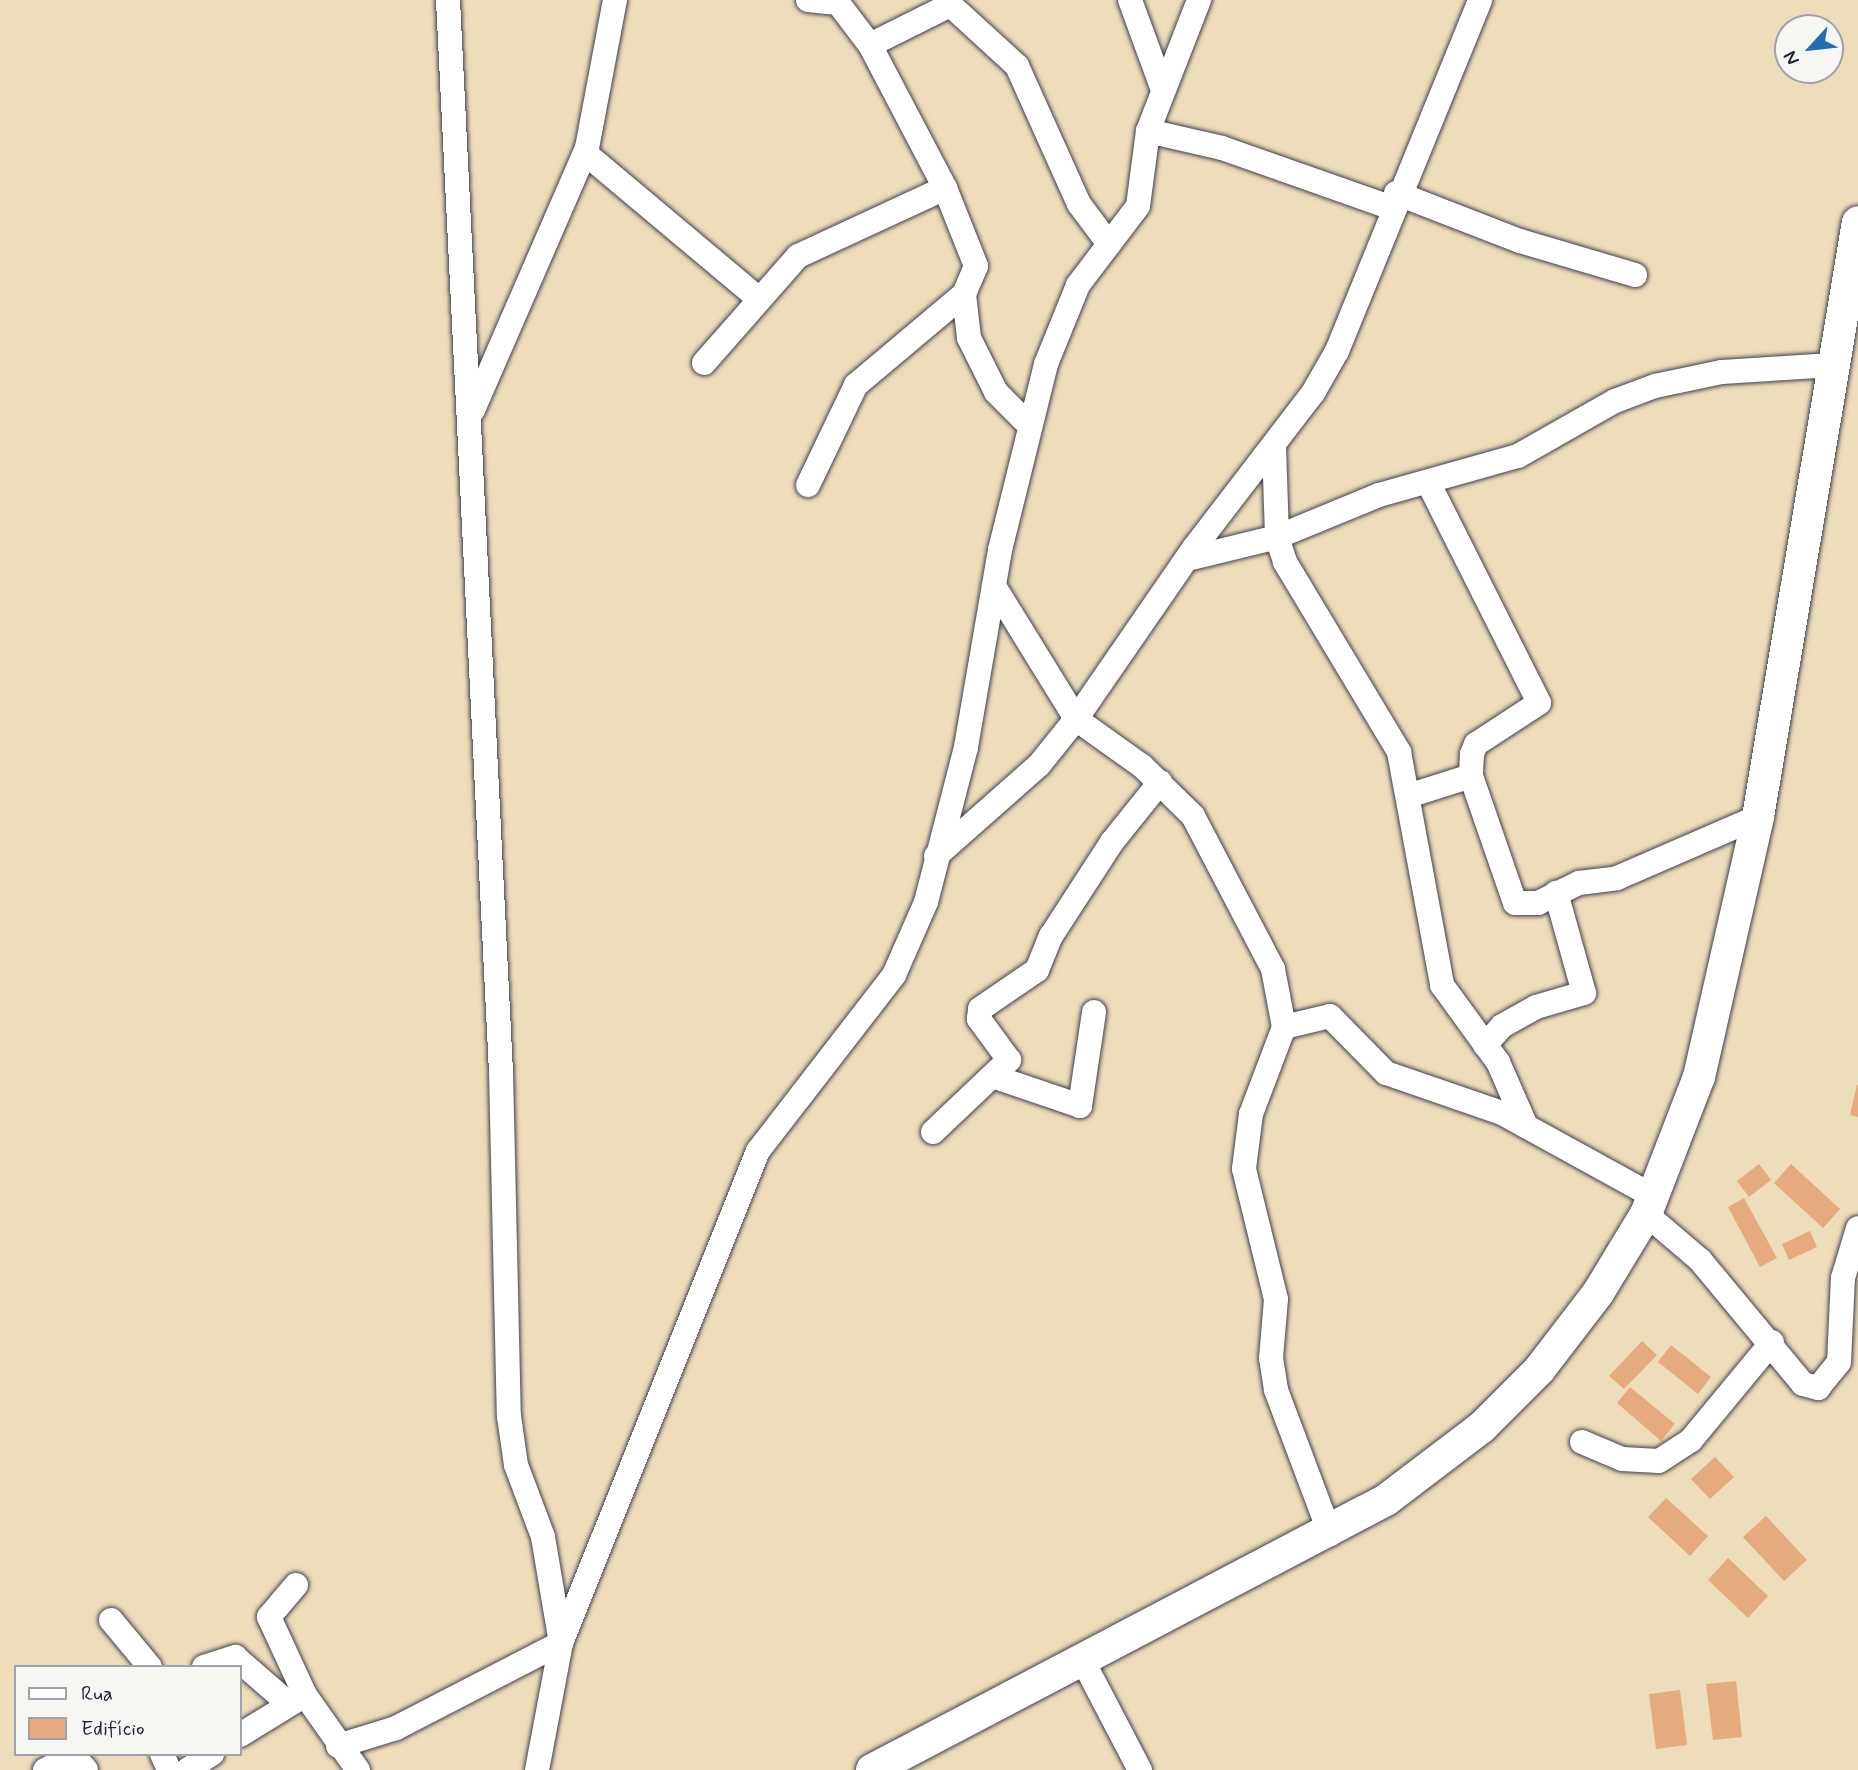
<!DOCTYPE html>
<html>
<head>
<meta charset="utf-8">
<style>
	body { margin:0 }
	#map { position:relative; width:1858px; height:1770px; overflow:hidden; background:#edddba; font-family:Mynerve,sans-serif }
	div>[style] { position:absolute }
	.building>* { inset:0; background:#e5aa7d }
	.roads { filter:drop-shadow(0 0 2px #403e4e) drop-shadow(0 0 2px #403e4e) }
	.minor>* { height:24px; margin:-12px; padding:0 12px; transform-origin:12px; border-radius:12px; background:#fff }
	.major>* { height:32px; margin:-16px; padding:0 16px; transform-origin:16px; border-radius:16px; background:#fff }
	span { translate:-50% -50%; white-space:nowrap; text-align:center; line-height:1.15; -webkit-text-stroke:6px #f6f6f2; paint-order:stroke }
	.legend { position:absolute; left:14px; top:1665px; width:228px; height:91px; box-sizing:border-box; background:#f6f6f2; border:2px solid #a1a1a9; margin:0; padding:9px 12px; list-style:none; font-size:21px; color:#22223b }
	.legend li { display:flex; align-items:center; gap:14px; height:35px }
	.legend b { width:35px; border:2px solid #a1a1a9 }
	.north { position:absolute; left:1774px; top:14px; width:70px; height:70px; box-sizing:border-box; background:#f6f6f2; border:2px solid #a1a1a9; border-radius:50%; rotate:243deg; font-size:19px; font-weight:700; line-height:28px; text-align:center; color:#22223b }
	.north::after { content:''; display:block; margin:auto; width:24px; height:32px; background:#1f6fb2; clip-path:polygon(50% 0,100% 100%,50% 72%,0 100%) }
</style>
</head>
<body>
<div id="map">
	<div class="building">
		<div style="clip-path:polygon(1857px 1085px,1858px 1085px,1858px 1117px,1850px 1115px)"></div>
		<div style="clip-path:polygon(1759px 1164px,1771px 1180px,1749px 1197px,1737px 1181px)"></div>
		<div style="clip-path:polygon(1791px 1164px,1840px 1209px,1823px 1228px,1774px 1183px)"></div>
		<div style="clip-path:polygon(1744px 1198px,1777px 1258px,1760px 1267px,1728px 1207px)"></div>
		<div style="clip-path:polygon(1810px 1231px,1817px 1247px,1789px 1260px,1782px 1244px)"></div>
		<div style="clip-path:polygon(1642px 1341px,1657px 1355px,1624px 1389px,1609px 1376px)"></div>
		<div style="clip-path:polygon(1671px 1345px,1711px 1377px,1698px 1394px,1658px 1362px)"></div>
		<div style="clip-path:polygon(1630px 1387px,1675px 1424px,1661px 1441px,1617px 1403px)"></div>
		<div style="clip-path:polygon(1715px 1457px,1734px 1477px,1710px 1499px,1691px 1479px)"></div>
		<div style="clip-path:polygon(1666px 1498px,1708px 1536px,1690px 1556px,1648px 1517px)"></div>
		<div style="clip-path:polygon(1766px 1516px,1807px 1560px,1784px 1581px,1743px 1537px)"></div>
		<div style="clip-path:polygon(1728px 1558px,1768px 1596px,1748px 1618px,1708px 1580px)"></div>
		<div style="clip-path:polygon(1736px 1681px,1742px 1737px,1713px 1740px,1706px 1684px)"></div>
		<div style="clip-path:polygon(1680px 1690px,1687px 1745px,1656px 1749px,1649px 1694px)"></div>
	</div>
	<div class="roads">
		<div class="minor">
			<div style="left:448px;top:0;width:1072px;rotate:87.17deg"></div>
			<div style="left:501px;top:1071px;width:345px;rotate:88.7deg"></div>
			<div style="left:509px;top:1416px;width:49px;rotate:81.9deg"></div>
			<div style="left:516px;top:1465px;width:77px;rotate:69.4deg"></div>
			<div style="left:543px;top:1537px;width:108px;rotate:80.4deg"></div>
			<div style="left:561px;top:1643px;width:129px;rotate:100.7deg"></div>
			<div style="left:808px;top:0;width:30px;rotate:6deg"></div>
			<div style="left:838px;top:3px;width:53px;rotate:52.7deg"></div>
			<div style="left:870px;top:45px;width:161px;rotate:62.3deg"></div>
			<div style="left:945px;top:188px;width:84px;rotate:68.3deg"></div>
			<div style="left:976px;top:266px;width:30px;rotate:113deg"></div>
			<div style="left:964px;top:294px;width:44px;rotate:83.5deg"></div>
			<div style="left:969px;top:338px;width:60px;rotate:63.4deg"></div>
			<div style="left:996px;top:392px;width:48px;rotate:45deg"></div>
			<div style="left:945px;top:0;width:98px;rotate:42.5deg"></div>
			<div style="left:1017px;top:66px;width:151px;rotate:65.8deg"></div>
			<div style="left:1079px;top:204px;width:50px;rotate:53.1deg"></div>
			<div style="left:1130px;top:0;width:96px;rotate:69.9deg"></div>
			<div style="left:870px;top:45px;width:89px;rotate:-26.6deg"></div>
			<div style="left:1148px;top:131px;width:76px;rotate:12.9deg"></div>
			<div style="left:1222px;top:148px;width:178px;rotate:19.4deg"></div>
			<div style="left:585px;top:153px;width:227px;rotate:40deg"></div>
			<div style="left:1396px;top:193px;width:133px;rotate:21.2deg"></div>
			<div style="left:1520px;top:241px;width:120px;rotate:16.5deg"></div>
			<div style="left:704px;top:363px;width:142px;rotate:-48.7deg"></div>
			<div style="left:798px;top:256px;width:162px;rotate:-24.8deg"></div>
			<div style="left:473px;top:410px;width:286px;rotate:-66.5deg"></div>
			<div style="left:587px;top:148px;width:151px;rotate:-79.3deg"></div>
			<div style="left:1274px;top:446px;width:91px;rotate:88.1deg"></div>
			<div style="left:1277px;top:537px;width:26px;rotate:72deg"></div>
			<div style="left:1285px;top:562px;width:222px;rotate:59deg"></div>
			<div style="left:1399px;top:752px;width:237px;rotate:79.5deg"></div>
			<div style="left:1442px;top:985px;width:95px;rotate:54deg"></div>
			<div style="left:1498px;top:1062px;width:70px;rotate:66.4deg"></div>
			<div style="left:1428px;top:482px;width:247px;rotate:63.3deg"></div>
			<div style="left:1539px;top:703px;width:75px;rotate:146.9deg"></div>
			<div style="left:1476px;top:744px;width:11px;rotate:112deg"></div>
			<div style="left:1472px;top:754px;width:22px;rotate:93deg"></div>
			<div style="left:1471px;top:776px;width:134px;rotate:70.9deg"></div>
			<div style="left:1515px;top:903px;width:23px"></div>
			<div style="left:1538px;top:903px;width:46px;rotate:-26deg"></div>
			<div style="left:1579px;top:883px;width:38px;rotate:-7deg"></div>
			<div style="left:1617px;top:878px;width:154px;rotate:-23.4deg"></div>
			<div style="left:808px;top:485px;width:111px;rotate:-64.4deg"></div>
			<div style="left:856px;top:385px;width:141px;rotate:-40.1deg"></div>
			<div style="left:1187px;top:559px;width:93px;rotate:-13.7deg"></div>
			<div style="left:1277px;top:537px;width:110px;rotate:-22.4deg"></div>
			<div style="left:1379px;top:495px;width:144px;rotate:-15.7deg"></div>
			<div style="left:1518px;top:456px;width:112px;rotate:-29.6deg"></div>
			<div style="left:1615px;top:401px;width:43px;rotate:-20.6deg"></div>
			<div style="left:1655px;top:386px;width:68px;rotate:-11.8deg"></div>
			<div style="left:1722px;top:372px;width:110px;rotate:-3.6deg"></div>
			<div style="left:994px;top:586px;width:156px;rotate:58.3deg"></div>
			<div style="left:1076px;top:719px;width:81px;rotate:35.5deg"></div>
			<div style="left:1142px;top:766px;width:71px;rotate:44.4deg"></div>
			<div style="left:1193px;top:816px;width:173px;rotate:62.4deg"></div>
			<div style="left:1273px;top:969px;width:59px;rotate:79.3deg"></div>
			<div style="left:1284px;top:1027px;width:93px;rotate:110.8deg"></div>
			<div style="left:1251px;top:1114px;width:55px;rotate:97.3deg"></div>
			<div style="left:1244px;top:1169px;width:134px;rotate:76.2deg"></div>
			<div style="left:1276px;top:1299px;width:59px;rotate:94.8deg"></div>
			<div style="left:1271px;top:1358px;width:32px;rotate:81deg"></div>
			<div style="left:1276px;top:1390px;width:154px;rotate:69.4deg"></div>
			<div style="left:1408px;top:796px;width:66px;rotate:-17.6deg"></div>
			<div style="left:936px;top:856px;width:137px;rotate:-41.5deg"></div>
			<div style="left:1039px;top:765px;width:59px;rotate:-51.2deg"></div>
			<div style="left:1076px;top:719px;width:208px;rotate:-55.4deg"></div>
			<div style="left:1194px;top:548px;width:195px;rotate:-52.5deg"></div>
			<div style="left:1313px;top:393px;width:48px;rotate:-60.3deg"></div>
			<div style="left:1337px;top:351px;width:379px;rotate:-67.8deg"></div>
			<div style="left:1284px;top:1027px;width:47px;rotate:-13.4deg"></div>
			<div style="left:1330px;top:1016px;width:80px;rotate:45.5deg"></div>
			<div style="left:1386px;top:1073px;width:123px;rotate:19deg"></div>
			<div style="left:1502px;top:1113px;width:172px;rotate:28.8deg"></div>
			<div style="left:1485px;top:1045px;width:25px;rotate:-48deg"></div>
			<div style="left:1502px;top:1026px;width:39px;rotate:-29deg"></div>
			<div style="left:1536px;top:1007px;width:50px;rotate:-16.3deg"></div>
			<div style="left:1584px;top:993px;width:104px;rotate:-105.6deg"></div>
			<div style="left:995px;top:1077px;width:90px;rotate:18.8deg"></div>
			<div style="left:1080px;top:1106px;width:95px;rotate:-81.5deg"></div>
			<div style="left:933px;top:1132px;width:105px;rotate:-43.5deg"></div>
			<div style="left:1009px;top:1060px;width:51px;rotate:-126.2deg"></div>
			<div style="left:979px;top:1019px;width:10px;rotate:-84deg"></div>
			<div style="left:980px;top:1009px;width:69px;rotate:-34.4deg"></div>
			<div style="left:1037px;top:970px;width:37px;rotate:-68deg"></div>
			<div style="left:1051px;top:936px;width:112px;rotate:-57deg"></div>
			<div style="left:1112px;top:842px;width:77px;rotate:-51.3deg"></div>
			<div style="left:1646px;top:1214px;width:71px;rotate:40.4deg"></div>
			<div style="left:1700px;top:1260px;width:161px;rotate:50.3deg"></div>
			<div style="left:1803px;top:1384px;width:16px;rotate:15deg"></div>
			<div style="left:1818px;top:1388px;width:33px;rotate:-51deg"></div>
			<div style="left:1839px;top:1362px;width:84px;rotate:-87.3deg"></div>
			<div style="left:1843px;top:1278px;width:52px;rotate:-73.3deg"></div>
			<div style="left:1582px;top:1442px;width:43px;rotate:23deg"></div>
			<div style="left:1622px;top:1459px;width:37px;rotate:3deg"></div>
			<div style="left:1659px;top:1461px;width:38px;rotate:-33deg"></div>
			<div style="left:1691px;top:1440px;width:127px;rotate:-50.4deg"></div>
			<div style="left:296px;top:1585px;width:42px;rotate:130.2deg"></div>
			<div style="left:269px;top:1617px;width:86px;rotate:65.2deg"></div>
			<div style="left:305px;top:1695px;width:92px;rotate:54.8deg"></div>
			<div style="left:111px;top:1620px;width:61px;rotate:50.3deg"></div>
			<div style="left:1084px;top:1663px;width:121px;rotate:62.4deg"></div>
			<div style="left:204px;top:1667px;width:33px;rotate:-18deg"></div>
			<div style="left:235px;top:1657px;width:70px;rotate:41deg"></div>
			<div style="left:240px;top:1735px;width:73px;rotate:-31.5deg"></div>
			<div style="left:338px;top:1746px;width:61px;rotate:-17.2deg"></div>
			<div style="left:396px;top:1728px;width:186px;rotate:-27.3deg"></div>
			<div style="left:561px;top:1643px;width:530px;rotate:-68.18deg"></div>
			<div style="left:758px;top:1151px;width:222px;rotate:-52.3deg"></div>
			<div style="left:894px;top:975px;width:80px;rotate:-66.3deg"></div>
			<div style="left:926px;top:902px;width:160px;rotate:-75.5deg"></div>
			<div style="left:966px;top:747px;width:200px;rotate:-80.2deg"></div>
			<div style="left:1000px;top:550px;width:192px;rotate:-76.1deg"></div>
			<div style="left:1046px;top:364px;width:85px;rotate:-67.9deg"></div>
			<div style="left:1078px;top:285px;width:99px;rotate:-52.8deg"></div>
			<div style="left:1138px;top:206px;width:76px;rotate:-82.4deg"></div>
			<div style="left:1148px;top:131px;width:141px;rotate:-68.7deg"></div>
			<div style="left:162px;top:1754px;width:17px;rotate:66deg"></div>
			<div style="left:45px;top:1770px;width:32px;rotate:-26deg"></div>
			<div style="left:74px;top:1756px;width:18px;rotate:49deg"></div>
			<div style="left:187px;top:1770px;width:30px;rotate:-33deg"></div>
		</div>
		<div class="major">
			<div style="left:872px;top:1770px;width:581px;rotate:-27.71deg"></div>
			<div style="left:1386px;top:1500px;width:121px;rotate:-37.2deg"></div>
			<div style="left:1482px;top:1427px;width:81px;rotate:-45deg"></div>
			<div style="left:1539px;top:1370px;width:97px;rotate:-52.5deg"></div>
			<div style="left:1598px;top:1293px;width:92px;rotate:-58.7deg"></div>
			<div style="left:1646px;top:1214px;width:147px;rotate:-68.9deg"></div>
			<div style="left:1699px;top:1077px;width:267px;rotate:-77.2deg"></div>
			<div style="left:1758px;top:817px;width:603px;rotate:-80.46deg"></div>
		</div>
	</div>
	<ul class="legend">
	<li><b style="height:9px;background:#fff"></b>Rua</li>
	<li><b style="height:19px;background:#e5aa7d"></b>Edifício</li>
	</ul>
	<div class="north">N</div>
</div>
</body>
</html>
